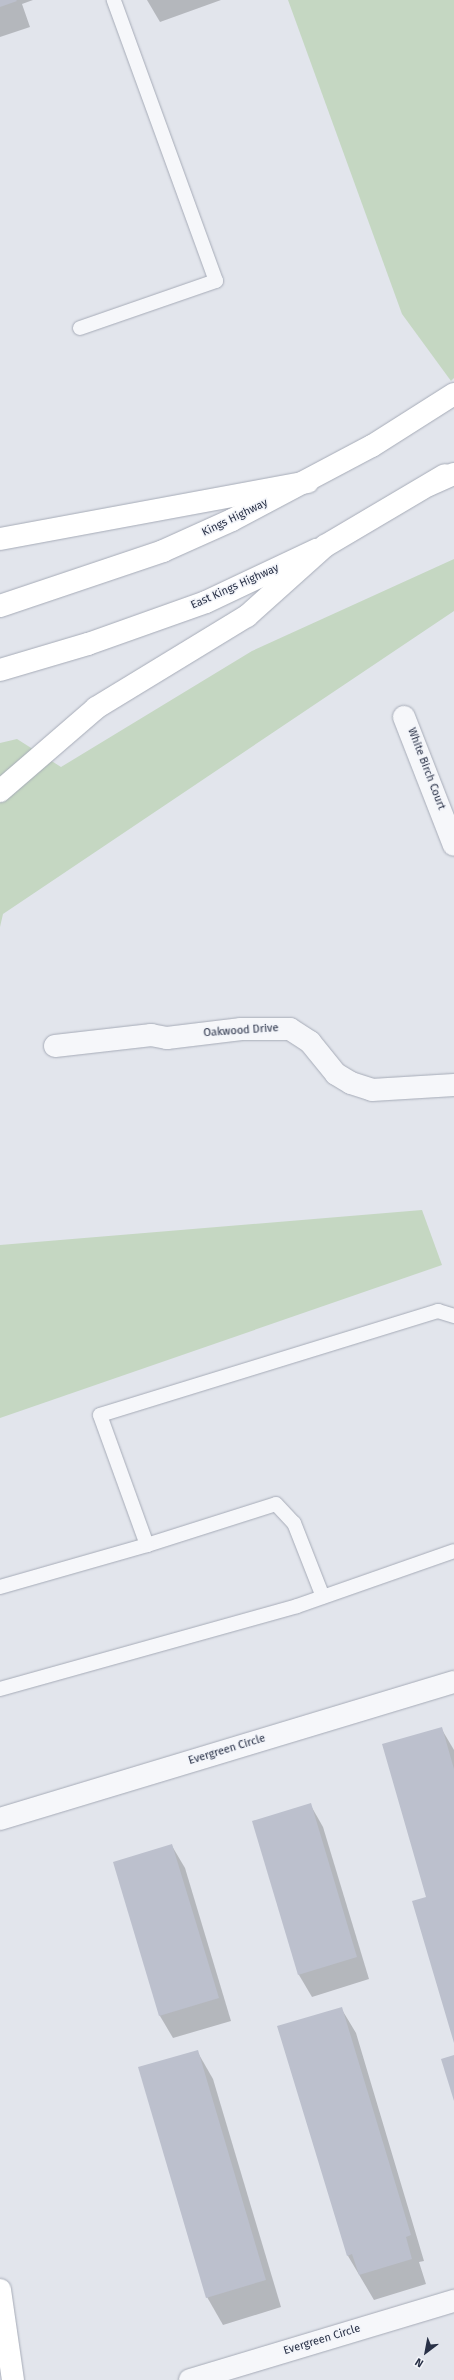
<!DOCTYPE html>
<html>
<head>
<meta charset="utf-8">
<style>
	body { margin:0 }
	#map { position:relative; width:454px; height:2380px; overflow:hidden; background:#e2e5ec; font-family:"Fira Sans",sans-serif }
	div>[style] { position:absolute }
	.green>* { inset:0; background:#c5d7c2 }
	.shadow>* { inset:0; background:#0003 }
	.building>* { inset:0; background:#bcc0cd }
	.roads { filter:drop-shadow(0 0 1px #a6abb7) drop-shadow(0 0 1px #a6abb7) }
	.lane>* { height:14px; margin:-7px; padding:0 7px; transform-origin:7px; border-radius:7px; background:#f6f7fa }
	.street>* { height:22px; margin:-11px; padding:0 11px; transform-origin:11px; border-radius:11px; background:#f6f7fa }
	.secondary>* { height:22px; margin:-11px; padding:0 11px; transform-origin:11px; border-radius:11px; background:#fff }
	.primary>* { height:22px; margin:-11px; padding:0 11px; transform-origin:11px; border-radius:11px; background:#fff }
	.highway>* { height:22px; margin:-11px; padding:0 11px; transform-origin:11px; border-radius:11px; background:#fff }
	span { translate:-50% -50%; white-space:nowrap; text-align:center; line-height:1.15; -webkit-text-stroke:3px #f2f4f9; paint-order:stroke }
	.street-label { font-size:11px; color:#283046 }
	.north { position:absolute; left:406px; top:2332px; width:40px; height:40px; -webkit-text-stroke:3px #f2f4f9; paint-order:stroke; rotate:212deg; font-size:11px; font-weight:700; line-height:16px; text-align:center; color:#283046 }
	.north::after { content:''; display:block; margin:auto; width:14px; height:18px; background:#283046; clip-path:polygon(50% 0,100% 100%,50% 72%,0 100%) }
</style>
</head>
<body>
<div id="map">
	<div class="green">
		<div style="clip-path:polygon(288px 0,454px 0,454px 378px,451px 381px,402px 314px)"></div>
		<div style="clip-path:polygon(454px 559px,454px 611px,3px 914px,0 927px,0 743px,17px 739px,61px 767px,252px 651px)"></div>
		<div style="clip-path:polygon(422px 1210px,442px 1265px,0 1418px,0 1245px)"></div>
	</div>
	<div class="shadow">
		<div style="clip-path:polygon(0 0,33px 0,22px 4px,30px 27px,0 37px)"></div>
		<div style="clip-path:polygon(147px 0,221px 0,160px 22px)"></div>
		<div style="clip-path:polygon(441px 1728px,454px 1750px,454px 2041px,428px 1898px)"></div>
		<div style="clip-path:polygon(310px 1804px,323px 1827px,369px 1979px,312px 1997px,299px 1975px)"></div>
		<div style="clip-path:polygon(172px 1846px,185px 1868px,231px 2021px,173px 2038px,160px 2016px)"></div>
		<div style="clip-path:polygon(341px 2008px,356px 2033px,424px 2261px,419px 2262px,426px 2284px,374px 2300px,348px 2256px)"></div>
		<div style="clip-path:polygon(197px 2051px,213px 2079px,281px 2307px,223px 2325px,207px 2297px)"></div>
	</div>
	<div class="building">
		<div style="clip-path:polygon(0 0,16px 0,17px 1px,0 7px)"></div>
		<div style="clip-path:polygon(442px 1727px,454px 1769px,454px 2043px,412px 1901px,426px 1897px,382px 1744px)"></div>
		<div style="clip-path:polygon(311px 1803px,357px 1957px,298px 1975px,252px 1821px)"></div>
		<div style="clip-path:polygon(172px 1844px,219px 1998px,159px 2016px,113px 1862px)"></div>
		<div style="clip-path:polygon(342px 2007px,411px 2235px,406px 2237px,412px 2259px,359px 2275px,352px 2254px,347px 2256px,277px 2026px)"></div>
		<div style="clip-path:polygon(198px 2050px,266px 2280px,206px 2298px,138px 2067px)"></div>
		<div style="clip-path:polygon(454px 2055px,454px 2101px,441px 2059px)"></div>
	</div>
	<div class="roads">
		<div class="lane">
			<div style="left:80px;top:328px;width:144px;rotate:-19.1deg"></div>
			<div style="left:216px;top:281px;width:299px;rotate:-110deg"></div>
			<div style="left:147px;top:1545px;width:135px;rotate:-17.6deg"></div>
			<div style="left:276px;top:1504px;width:26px;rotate:47deg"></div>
			<div style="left:294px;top:1523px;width:79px;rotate:68.6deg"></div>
			<div style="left:0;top:1587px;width:153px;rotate:-15.9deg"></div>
			<div style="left:147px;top:1545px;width:138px;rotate:-109.9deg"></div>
			<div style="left:100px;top:1415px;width:354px;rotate:-17.1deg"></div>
			<div style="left:438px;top:1311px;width:17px;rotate:17deg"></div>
			<div style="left:0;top:1689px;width:308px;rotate:-15.6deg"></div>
			<div style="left:297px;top:1606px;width:166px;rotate:-19.3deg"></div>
		</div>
		<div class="street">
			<div style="left:404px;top:717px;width:137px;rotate:68.7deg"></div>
			<div style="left:55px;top:1046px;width:97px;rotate:-6.5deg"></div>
			<div style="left:151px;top:1035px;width:16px;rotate:11deg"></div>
			<div style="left:167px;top:1038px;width:75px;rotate:-6.9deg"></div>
			<div style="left:241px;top:1029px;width:49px"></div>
			<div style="left:290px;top:1029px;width:24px;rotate:33deg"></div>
			<div style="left:310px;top:1042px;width:41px;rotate:50.9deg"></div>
			<div style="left:336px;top:1074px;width:17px;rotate:31deg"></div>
			<div style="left:351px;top:1083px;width:22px;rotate:18deg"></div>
			<div style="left:372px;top:1090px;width:82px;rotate:-3.5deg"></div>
			<div style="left:0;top:1819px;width:474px;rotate:-16.8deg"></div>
			<div style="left:190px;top:2380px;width:276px;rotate:-16.7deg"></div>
		</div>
		<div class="secondary">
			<div style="left:0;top:670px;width:92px;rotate:-16.5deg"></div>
			<div style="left:88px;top:644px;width:125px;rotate:-19.6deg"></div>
			<div style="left:206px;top:602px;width:122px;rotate:-25.3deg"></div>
		</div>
		<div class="primary">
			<div style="left:325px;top:546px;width:139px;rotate:-30.6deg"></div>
			<div style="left:0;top:606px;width:172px;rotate:-18.6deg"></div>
			<div style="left:163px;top:551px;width:76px;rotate:-24.2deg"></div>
			<div style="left:232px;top:520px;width:158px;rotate:-27.9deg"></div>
			<div style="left:372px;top:446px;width:97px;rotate:-32.4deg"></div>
		</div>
		<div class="highway">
			<div style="left:429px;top:485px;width:27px;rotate:-24deg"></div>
			<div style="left:0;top:539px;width:313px;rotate:-10.5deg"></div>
			<div style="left:0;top:791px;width:127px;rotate:-40.8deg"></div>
			<div style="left:96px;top:708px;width:177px;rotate:-31.4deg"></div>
			<div style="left:247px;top:616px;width:105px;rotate:-41.9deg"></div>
			<div style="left:0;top:2290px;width:91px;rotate:81.8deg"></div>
		</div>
	</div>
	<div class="street-label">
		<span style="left:235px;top:518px;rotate:-26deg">Kings Highway</span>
		<span style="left:235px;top:587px;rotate:-24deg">East Kings Highway</span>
		<span style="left:426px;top:769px;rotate:69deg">White Birch Court</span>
		<span style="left:241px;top:1031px;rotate:-4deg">Oakwood Drive</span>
		<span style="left:227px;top:1750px;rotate:-17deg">Evergreen Circle</span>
		<span style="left:322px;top:2340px;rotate:-17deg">Evergreen Circle</span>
	</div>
	<div class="north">N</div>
</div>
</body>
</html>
